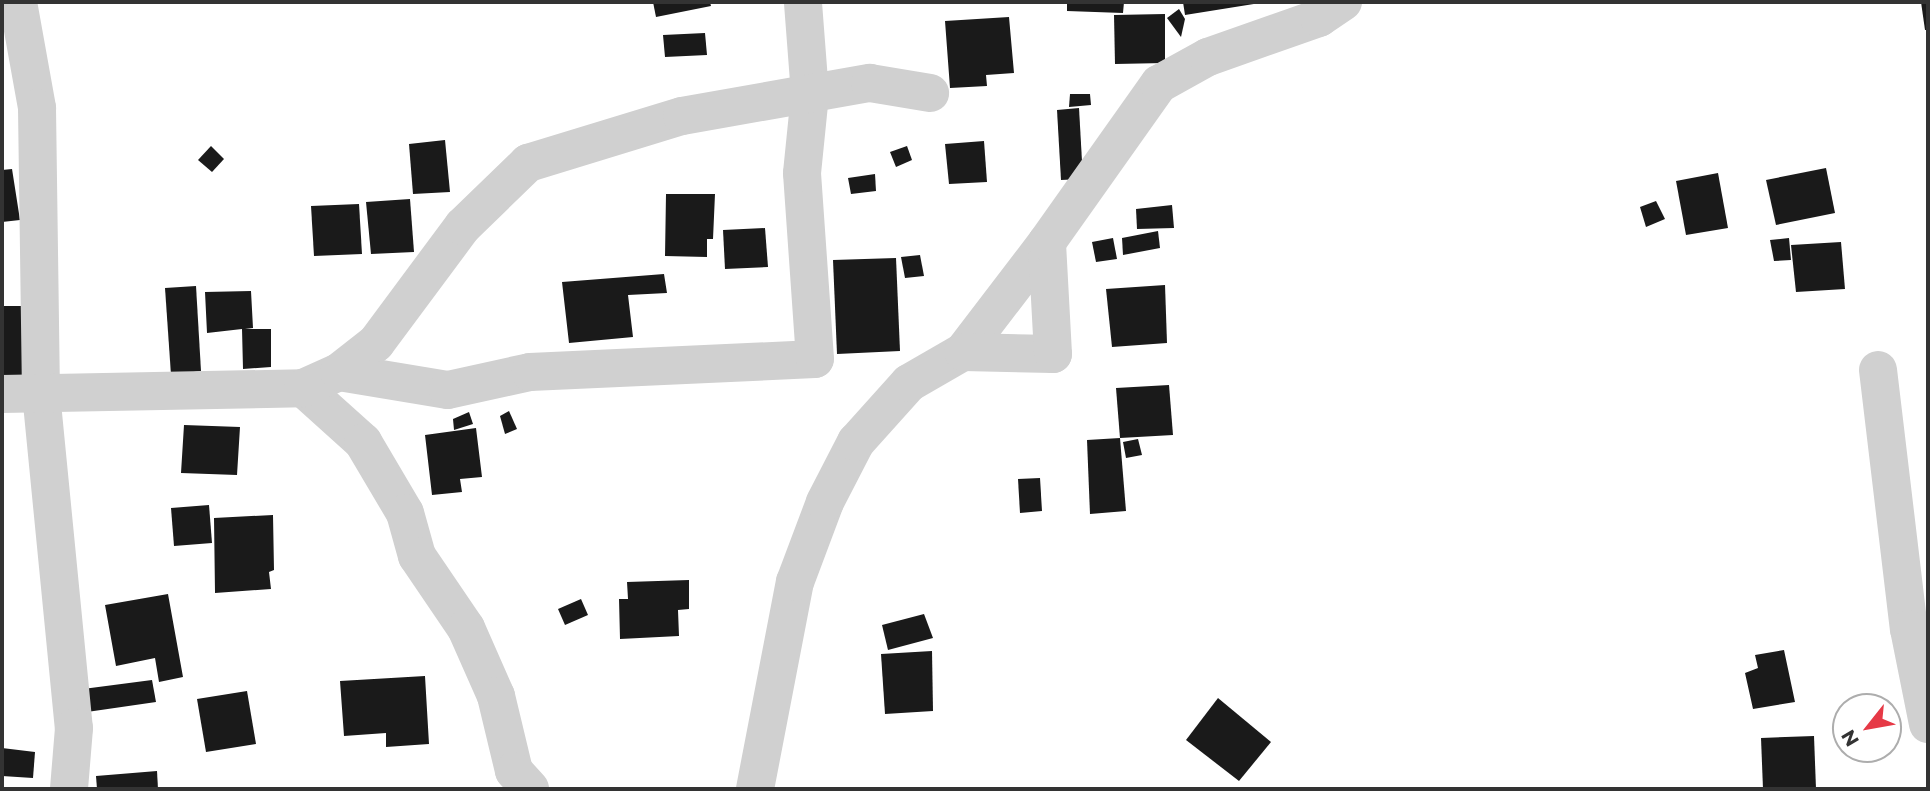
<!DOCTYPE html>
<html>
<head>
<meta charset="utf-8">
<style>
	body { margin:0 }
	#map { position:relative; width:1930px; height:791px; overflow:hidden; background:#fff; font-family:Montserrat,sans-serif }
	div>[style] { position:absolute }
	.building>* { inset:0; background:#1a1a1a }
	.minor>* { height:38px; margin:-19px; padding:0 19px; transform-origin:19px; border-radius:19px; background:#d0d0d0 }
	span { translate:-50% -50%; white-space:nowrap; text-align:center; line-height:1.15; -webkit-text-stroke:7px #fff; paint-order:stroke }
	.frame { position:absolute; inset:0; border:4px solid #333; pointer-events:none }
	.north { position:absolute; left:1832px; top:693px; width:70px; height:70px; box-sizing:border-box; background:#fff; border:2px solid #adadad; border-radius:50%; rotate:239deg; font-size:19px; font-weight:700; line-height:28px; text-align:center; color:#333 }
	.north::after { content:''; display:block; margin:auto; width:24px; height:32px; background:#e63946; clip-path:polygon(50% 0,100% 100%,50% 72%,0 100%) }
</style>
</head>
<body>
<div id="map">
	<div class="building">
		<div style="clip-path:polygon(653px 2px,710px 2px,711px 6px,656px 17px)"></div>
		<div style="clip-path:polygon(1067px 2px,1124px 2px,1123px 13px,1067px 11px)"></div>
		<div style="clip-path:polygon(1183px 2px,1260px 2px,1260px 3px,1185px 15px)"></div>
		<div style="clip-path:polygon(1921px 2px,1928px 2px,1928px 30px,1925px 30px)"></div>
		<div style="clip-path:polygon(1179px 9px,1185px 19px,1181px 37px,1167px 18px)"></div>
		<div style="clip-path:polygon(1165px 14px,1165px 63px,1115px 64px,1114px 15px)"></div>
		<div style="clip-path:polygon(1009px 17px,1014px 73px,986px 75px,987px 86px,950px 88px,945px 21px)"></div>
		<div style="clip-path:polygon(705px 33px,707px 55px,665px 57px,663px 35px)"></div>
		<div style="clip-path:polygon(1070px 94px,1090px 94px,1091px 105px,1069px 107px)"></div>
		<div style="clip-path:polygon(1079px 108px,1083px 179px,1061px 180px,1057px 110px)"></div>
		<div style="clip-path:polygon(445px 140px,450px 192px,413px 194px,409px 144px)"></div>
		<div style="clip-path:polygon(984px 141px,987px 182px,949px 184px,945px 144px)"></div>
		<div style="clip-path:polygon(211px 146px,224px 159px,212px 172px,198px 160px)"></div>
		<div style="clip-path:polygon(907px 146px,912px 160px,896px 167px,890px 152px)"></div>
		<div style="clip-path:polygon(1826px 168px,1835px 213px,1776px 225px,1766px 180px)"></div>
		<div style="clip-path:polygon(12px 169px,20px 220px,2px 222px,2px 170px)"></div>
		<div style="clip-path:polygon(1718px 173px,1728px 228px,1686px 235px,1676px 181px)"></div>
		<div style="clip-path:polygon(875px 174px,876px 191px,851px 194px,848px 178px)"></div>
		<div style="clip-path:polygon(666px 194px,715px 194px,713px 239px,707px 239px,707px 257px,665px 256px)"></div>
		<div style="clip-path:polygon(410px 199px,414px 252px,371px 254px,366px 202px)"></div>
		<div style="clip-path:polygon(1656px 201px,1665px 219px,1646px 227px,1640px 207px)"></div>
		<div style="clip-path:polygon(359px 204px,362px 254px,314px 256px,311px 206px)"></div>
		<div style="clip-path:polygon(1172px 205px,1174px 228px,1137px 229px,1136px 209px)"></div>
		<div style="clip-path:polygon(765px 228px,768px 267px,725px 269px,723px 230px)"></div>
		<div style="clip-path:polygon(1158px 231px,1160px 248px,1123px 255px,1122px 238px)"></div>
		<div style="clip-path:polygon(1113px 238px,1117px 259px,1096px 262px,1092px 242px)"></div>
		<div style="clip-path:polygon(1789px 238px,1791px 260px,1774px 261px,1770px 240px)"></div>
		<div style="clip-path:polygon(1841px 242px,1845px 289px,1796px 292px,1791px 245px)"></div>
		<div style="clip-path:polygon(920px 255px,924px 276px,905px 278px,901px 257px)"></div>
		<div style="clip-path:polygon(896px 258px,900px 351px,837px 354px,833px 260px)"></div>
		<div style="clip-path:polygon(664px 274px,667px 293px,628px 295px,633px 337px,569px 343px,562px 282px)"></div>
		<div style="clip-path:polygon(1165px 285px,1167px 343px,1112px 347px,1106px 289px)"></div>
		<div style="clip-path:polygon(196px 286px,201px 371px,171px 375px,165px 288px)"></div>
		<div style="clip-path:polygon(251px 291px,253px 328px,245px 329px,271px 329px,271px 367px,243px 369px,242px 329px,207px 333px,205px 292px)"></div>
		<div style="clip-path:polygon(2px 306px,28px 306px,31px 379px,2px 380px)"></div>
		<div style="clip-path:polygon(1169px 385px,1173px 435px,1120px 438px,1116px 388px)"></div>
		<div style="clip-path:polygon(509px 411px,517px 429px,505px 434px,500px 416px)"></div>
		<div style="clip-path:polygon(469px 412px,473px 424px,454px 430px,453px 419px)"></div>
		<div style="clip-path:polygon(184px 425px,240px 427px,237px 475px,181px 473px)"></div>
		<div style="clip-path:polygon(476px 428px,482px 477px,460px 479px,462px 492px,432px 495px,425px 435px)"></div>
		<div style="clip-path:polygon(1120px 438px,1126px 511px,1090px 514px,1087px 440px)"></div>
		<div style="clip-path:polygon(1138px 439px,1142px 455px,1126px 458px,1123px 442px)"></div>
		<div style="clip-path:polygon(1040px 478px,1042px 511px,1020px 513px,1018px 479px)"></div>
		<div style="clip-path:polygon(209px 505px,212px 543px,174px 546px,171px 508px)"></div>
		<div style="clip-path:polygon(273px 515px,274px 570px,269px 572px,271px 589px,215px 593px,214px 518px)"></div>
		<div style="clip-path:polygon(689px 580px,689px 609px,678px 610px,679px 636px,620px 639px,619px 599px,628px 599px,627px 582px)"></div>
		<div style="clip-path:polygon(168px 594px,183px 677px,159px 682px,155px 658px,116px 666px,105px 605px)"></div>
		<div style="clip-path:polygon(581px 599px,588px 615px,565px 625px,558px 609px)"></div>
		<div style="clip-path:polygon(924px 614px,933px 638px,888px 650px,882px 625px)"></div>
		<div style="clip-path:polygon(1784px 650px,1795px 702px,1753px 709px,1745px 673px,1758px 668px,1755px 655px)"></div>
		<div style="clip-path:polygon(932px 651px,933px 711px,885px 714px,881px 654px)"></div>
		<div style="clip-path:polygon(425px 676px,429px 744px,386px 747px,386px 733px,344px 736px,340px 681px)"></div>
		<div style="clip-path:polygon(152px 680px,156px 702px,87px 712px,83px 689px)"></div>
		<div style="clip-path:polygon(247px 691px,256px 744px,206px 752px,197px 699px)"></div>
		<div style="clip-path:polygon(1218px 698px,1271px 742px,1239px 781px,1186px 740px)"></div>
		<div style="clip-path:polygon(1814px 736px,1816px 789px,1763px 789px,1761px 738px)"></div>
		<div style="clip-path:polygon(2px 748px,35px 752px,33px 778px,2px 776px)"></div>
		<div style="clip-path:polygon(157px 771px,158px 789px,97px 789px,96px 776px)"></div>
	</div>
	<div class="minor">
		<div style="left:18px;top:2px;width:108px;rotate:79.8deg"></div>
		<div style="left:37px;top:108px;width:285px;rotate:89.2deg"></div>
		<div style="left:41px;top:393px;width:337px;rotate:84.4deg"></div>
		<div style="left:74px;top:728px;width:61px;rotate:94.7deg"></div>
		<div style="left:963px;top:352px;width:138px;rotate:-52.6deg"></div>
		<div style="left:1878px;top:370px;width:261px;rotate:83.2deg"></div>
		<div style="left:1909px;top:629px;width:97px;rotate:78.7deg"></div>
		<div style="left:339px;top:372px;width:110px;rotate:9.4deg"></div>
		<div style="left:448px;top:390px;width:84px;rotate:-12.4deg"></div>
		<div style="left:530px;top:372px;width:285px;rotate:-2.6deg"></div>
		<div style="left:815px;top:359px;width:186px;rotate:-94deg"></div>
		<div style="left:802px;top:173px;width:79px;rotate:-84.2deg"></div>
		<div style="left:810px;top:94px;width:92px;rotate:-94.4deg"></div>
		<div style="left:303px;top:388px;width:81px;rotate:42deg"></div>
		<div style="left:363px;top:442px;width:82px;rotate:59.4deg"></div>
		<div style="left:405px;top:513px;width:45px;rotate:74.4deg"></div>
		<div style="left:417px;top:556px;width:87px;rotate:55.8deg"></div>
		<div style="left:466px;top:628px;width:74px;rotate:66.2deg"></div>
		<div style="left:496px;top:696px;width:77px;rotate:76.5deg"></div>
		<div style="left:514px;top:771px;width:24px;rotate:48deg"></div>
		<div style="left:2px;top:394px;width:301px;rotate:-1.1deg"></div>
		<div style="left:303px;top:388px;width:39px;rotate:-24deg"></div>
		<div style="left:339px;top:372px;width:47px;rotate:-38.1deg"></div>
		<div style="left:376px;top:343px;width:146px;rotate:-53.4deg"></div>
		<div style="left:463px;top:226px;width:91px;rotate:-44.1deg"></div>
		<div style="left:528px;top:163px;width:161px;rotate:-17deg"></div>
		<div style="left:682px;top:116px;width:191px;rotate:-10deg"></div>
		<div style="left:870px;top:83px;width:61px;rotate:9.5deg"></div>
		<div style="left:755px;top:789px;width:211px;rotate:-79.1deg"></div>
		<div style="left:795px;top:582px;width:85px;rotate:-69.4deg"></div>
		<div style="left:825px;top:502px;width:68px;rotate:-62.7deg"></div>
		<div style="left:856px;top:442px;width:79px;rotate:-48.1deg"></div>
		<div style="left:909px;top:383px;width:62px;rotate:-29.9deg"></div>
		<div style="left:963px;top:352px;width:90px;rotate:1.3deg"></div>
		<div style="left:1053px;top:354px;width:112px;rotate:-93.1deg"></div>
		<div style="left:1047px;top:242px;width:194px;rotate:-54.7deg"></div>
		<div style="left:1159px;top:84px;width:56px;rotate:-28.9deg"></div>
		<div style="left:1208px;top:57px;width:118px;rotate:-19.4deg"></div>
		<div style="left:1319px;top:18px;width:29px;rotate:-34deg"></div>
	</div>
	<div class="frame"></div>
	<div class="north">N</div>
</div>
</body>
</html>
